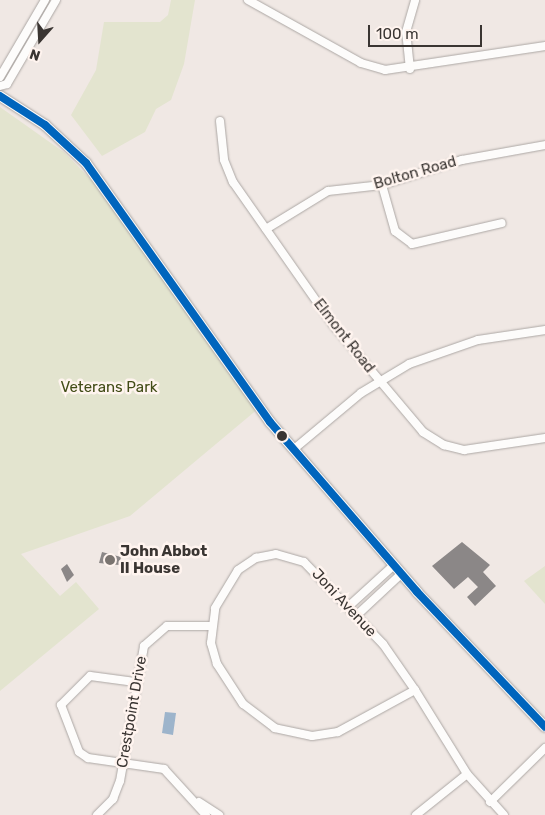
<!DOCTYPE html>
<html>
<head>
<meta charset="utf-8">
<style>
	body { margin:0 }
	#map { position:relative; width:545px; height:815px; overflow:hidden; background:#f0e8e4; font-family:Rubik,sans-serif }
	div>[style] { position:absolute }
	.green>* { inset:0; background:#e3e4cf }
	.water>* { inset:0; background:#9db4cb }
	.building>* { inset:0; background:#8b8787 }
	.roads { filter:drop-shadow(0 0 1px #aca7a4) drop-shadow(0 0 1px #aca7a4) }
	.street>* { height:8px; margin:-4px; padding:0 4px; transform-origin:4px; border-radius:4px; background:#fdfcfb }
	.secondary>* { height:10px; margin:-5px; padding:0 5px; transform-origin:5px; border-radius:5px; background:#fdfcfb }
	.bus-1>* { height:8px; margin:-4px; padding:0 4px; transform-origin:4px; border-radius:4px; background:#0065bd }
	.dots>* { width:14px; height:14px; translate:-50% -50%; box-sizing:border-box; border:2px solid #fff4ef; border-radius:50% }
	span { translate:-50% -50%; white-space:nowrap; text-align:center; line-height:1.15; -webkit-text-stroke:5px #fff4ef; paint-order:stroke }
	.street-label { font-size:15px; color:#3a3532 }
	.park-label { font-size:15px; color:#424c17 }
	.poi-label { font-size:15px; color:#3a3532; font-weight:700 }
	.left { translate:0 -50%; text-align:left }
	.north { position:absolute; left:15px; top:15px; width:50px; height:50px; -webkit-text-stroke:4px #fff4ef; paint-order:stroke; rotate:199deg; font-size:14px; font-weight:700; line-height:20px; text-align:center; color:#3a3532 }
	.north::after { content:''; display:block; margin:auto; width:18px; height:22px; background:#3a3532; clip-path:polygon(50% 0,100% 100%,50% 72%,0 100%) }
	.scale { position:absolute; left:368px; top:25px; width:114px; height:22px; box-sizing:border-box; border:2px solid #3a3532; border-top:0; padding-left:6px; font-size:15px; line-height:18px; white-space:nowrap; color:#3a3532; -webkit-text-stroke:4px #fff4ef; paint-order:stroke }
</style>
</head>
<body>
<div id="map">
	<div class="green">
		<div style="clip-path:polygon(171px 0,195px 0,184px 64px,171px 100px,156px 109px,145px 132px,102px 156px,71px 115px,96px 70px,104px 22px,160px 22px,168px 15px)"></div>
		<div style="clip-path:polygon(0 107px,65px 153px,92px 181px,259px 408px,130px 516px,21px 554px,60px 596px,76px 582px,99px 609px,0 691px)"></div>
		<div style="clip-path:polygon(545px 566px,545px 604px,524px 581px)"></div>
	</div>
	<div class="water">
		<div style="clip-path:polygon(165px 712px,176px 713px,173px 735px,162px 733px)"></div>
	</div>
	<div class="building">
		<div style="clip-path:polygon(462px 542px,490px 565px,483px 572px,496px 586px,475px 606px,467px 597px,478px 587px,468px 577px,454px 589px,432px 566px)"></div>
		<div style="clip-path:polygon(102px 552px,121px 557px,119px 565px,99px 563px)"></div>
		<div style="clip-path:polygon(67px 564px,74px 575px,67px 582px,61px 569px)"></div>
	</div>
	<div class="roads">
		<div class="street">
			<div style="left:248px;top:0;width:129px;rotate:29.1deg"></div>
			<div style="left:361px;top:63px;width:25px;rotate:16deg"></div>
			<div style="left:385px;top:70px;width:162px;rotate:-8.5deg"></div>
			<div style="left:410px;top:69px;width:37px;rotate:-96deg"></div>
			<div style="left:406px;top:32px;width:33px;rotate:-74deg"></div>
			<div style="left:0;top:77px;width:89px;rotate:-59.7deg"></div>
			<div style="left:0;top:86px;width:7px;rotate:-16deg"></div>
			<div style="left:7px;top:84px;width:97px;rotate:-59.7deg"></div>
			<div style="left:220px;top:121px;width:39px;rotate:84deg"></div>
			<div style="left:224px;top:160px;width:24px;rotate:68deg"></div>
			<div style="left:233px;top:182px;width:174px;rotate:55deg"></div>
			<div style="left:333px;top:325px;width:140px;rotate:49.9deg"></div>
			<div style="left:423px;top:432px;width:25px;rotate:32deg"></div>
			<div style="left:444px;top:445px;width:21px;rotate:14deg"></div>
			<div style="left:464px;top:450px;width:82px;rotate:-8.4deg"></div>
			<div style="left:382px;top:185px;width:48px;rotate:74.2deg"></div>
			<div style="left:395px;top:231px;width:21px;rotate:37deg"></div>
			<div style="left:412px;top:244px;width:92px;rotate:-13.1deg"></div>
			<div style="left:266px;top:229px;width:73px;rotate:-31.5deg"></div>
			<div style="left:328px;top:191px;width:54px;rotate:-6.3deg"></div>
			<div style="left:382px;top:185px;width:84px;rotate:-17.4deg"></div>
			<div style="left:462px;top:160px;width:84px;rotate:-10.2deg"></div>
			<div style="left:294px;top:449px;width:87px;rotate:-39.9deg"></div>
			<div style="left:361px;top:393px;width:56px;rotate:-31.1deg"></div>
			<div style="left:409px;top:364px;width:73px;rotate:-19.2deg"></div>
			<div style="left:478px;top:340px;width:68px;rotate:-8.5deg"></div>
			<div style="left:349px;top:606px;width:59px;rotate:-42.3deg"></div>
			<div style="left:357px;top:615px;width:60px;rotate:-43deg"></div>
			<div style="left:135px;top:682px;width:45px;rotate:-172.4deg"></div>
			<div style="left:90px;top:676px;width:41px;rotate:135deg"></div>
			<div style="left:61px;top:705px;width:50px;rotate:69deg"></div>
			<div style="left:79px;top:752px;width:11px;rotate:34deg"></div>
			<div style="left:88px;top:758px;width:77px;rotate:8.2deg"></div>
			<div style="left:164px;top:769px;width:62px;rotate:47.6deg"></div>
			<div style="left:415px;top:690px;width:88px;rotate:151.4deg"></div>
			<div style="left:338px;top:732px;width:26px;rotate:171deg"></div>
			<div style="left:312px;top:736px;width:38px;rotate:-168deg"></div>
			<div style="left:275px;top:728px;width:40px;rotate:-143deg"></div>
			<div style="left:243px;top:704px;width:48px;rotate:-123deg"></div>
			<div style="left:217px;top:664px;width:22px;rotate:-106deg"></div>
			<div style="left:211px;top:643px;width:35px;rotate:-83deg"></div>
			<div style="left:215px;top:608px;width:44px;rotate:-58.8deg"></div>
			<div style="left:238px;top:570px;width:22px;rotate:-34deg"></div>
			<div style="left:256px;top:558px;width:20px;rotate:-11deg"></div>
			<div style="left:276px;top:554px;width:29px;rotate:16deg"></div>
			<div style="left:304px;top:562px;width:114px;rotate:46.1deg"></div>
			<div style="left:383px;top:644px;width:56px;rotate:55.2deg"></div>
			<div style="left:415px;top:690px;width:99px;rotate:58.2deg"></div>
			<div style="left:467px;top:774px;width:55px;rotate:47.9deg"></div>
			<div style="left:199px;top:802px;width:24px;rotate:33deg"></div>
			<div style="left:490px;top:802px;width:77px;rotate:-44.5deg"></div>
			<div style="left:97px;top:815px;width:23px;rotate:-45deg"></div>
			<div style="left:113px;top:799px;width:19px;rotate:-69deg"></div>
			<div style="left:120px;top:781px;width:137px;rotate:-79.9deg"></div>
			<div style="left:144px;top:646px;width:30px;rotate:-41deg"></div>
			<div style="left:167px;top:626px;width:44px"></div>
			<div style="left:416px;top:815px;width:65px;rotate:-38.8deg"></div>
		</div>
		<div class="secondary">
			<div style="left:0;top:96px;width:54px;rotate:32.8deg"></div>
			<div style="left:45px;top:125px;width:56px;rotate:42.8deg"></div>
			<div style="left:86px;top:163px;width:318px;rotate:54.6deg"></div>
			<div style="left:270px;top:422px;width:225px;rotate:49.1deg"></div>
			<div style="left:417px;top:592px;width:186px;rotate:46.5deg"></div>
		</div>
	</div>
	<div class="bus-1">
		<div style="left:0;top:96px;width:54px;rotate:32.8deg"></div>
		<div style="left:45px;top:125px;width:56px;rotate:42.8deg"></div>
		<div style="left:86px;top:163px;width:318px;rotate:54.6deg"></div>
		<div style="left:270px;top:422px;width:225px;rotate:49.1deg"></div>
		<div style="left:417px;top:592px;width:186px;rotate:46.5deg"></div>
	</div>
	<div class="dots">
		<div style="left:282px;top:436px;background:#3a3532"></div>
		<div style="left:110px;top:560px;background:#7a7470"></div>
	</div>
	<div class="street-label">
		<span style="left:415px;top:173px;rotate:-16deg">Bolton Road</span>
		<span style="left:344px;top:336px;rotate:52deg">Elmont Road</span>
		<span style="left:344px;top:603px;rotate:47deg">Joni Avenue</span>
		<span style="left:132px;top:712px;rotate:-80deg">Crestpoint Drive</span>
	</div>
	<div class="park-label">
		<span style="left:109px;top:388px">Veterans Park</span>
	</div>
	<div class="poi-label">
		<span class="left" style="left:120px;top:560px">John Abbot<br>II House</span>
	</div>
	<div class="north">N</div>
	<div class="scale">100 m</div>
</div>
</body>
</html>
